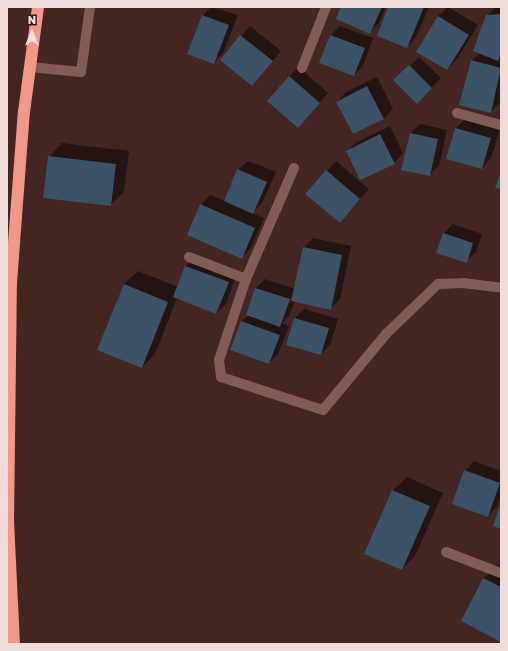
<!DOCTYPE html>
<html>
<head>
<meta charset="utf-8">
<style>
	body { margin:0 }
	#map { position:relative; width:508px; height:651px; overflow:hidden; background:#432521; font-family:"Golos Text",sans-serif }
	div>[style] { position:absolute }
	.shadow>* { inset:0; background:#0007 }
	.building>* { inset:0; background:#3a5166 }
	.minor>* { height:10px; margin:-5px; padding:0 5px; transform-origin:5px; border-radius:5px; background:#815c56 }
	.highway>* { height:12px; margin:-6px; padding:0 6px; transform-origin:6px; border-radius:6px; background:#f2988b }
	span { translate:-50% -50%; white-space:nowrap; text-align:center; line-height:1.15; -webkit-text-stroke:3.5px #381b17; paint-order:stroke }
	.frame { position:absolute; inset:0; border:8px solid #f0dcd8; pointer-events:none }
	.north { position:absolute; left:12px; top:12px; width:40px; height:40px; -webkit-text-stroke:3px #381b17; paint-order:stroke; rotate:0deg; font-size:11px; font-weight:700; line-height:16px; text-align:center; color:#f0dcd8 }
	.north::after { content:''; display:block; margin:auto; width:14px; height:18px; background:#f0dcd8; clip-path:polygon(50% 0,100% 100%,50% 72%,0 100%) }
</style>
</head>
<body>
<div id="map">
	<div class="shadow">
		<div style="clip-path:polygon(211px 7px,238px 15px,223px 53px,214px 63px,189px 53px,203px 15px)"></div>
		<div style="clip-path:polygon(342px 7px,386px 7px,379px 23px,370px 32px)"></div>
		<div style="clip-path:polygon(389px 7px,429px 7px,416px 37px,407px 47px)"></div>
		<div style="clip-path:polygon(448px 7px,478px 25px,457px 59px,447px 69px,438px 16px)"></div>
		<div style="clip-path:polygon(496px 7px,501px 7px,501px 101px,491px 112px,472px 60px,480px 53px,487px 16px)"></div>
		<div style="clip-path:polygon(250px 26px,281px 51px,252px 85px,221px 60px)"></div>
		<div style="clip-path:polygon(340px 26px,373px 38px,363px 66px,354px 75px,321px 62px,331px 35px)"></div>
		<div style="clip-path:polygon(419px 57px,441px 78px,417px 102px,395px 80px)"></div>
		<div style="clip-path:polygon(299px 67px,328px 93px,307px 117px,289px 77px)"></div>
		<div style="clip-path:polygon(377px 77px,393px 109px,384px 118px,353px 133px,337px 102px,346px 92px)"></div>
		<div style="clip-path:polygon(465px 119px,500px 129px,491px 158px,482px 168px,456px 128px)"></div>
		<div style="clip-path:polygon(420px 124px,447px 130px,439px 166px,429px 175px,411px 133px)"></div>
		<div style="clip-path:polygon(390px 126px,403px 153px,394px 163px,347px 151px,357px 142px)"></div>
		<div style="clip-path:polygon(62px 143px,129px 151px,124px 192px,110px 205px,49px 157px)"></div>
		<div style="clip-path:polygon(248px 161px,276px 172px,262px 203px,252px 213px,264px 218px,251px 248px,241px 258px,201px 205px,210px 195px,225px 201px,238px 170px)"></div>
		<div style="clip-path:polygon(336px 161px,369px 189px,340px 222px,327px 171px)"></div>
		<div style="clip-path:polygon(453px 224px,482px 234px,476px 252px,466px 262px,444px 233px)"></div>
		<div style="clip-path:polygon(313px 238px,351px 246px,340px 299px,330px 309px,295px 301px,289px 316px,282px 323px,289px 326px,278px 354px,269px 363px,231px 349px,242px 321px,249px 315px,256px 288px,265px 279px,295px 289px,304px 247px)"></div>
		<div style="clip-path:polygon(195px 257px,237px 273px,226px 304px,216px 313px,177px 298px,155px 354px,142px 367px,124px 284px,138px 271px,178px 287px,186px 266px)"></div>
		<div style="clip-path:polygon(304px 309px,338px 319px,330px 345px,321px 354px,287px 344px,295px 318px)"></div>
		<div style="clip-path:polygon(474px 461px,501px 471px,501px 496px,497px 506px,488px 516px,465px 471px)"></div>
		<div style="clip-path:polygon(407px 477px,443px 493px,415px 556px,402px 569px,393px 490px)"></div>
		<div style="clip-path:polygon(498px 565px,501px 567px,501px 641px,462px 620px,484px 578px)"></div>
	</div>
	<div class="building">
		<div style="clip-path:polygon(341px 7px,382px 7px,370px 34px,336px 19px)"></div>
		<div style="clip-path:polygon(388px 7px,424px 7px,407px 48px,377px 36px)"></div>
		<div style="clip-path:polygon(501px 14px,501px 52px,498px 61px,473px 51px,486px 15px)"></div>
		<div style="clip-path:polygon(202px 15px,229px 25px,214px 64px,187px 54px)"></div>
		<div style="clip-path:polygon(438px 16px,469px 35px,447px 70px,416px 52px)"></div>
		<div style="clip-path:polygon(240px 35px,273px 61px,252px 86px,220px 60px)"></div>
		<div style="clip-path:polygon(330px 35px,365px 48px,354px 76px,319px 63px)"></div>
		<div style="clip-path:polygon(471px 60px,501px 68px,491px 113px,459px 105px)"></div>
		<div style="clip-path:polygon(409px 65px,432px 88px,417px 104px,393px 80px)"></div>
		<div style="clip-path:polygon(289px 76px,320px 103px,298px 128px,267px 101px)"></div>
		<div style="clip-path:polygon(367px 86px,384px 119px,353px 134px,336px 102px)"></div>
		<div style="clip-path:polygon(455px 128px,491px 138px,482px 169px,446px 159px)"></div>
		<div style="clip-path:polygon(410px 133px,438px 139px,430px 176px,401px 170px)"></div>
		<div style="clip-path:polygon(380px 134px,395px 164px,360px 180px,346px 151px)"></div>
		<div style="clip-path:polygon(48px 156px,116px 164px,111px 206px,43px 198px)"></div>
		<div style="clip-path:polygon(237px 169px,267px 182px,253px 214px,224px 201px)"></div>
		<div style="clip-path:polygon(326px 170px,360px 199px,340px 223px,305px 194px)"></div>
		<div style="clip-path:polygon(501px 171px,501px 189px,495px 188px)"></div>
		<div style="clip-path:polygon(200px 204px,255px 228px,242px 259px,187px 235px)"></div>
		<div style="clip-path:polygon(443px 233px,473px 243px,467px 263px,436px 253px)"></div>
		<div style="clip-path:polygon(303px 247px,342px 255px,331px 310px,291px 301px)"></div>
		<div style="clip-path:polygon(185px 266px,229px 282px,216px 314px,173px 297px)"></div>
		<div style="clip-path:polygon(124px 284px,168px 302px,142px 368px,97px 350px)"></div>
		<div style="clip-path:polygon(255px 288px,290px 299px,280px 327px,246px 315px)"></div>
		<div style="clip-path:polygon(294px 318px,329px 328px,321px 355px,286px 345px)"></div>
		<div style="clip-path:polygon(241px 321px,280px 335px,269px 364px,230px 350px)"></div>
		<div style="clip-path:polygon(464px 470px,500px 483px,488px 517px,452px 504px)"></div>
		<div style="clip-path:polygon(392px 490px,430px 506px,402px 570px,364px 554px)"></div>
		<div style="clip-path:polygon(501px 502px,501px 529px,493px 526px)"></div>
		<div style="clip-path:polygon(483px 578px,501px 587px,501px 642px,461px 621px)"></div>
	</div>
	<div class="minor">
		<div style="left:30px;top:67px;width:51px;rotate:5.6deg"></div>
		<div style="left:81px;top:72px;width:66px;rotate:-82.1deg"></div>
		<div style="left:302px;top:68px;width:66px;rotate:-68.5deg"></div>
		<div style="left:457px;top:113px;width:46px;rotate:15.3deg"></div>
		<div style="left:294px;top:168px;width:121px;rotate:113.4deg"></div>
		<div style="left:246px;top:279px;width:85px;rotate:108.4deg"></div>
		<div style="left:219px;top:360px;width:17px;rotate:83deg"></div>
		<div style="left:221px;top:377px;width:107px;rotate:17.9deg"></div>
		<div style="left:323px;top:410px;width:100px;rotate:-50.3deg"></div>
		<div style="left:387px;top:333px;width:71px;rotate:-43.9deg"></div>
		<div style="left:438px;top:284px;width:25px;rotate:-2deg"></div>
		<div style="left:463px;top:283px;width:38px;rotate:7deg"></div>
		<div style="left:189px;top:257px;width:61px;rotate:21.1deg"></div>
		<div style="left:446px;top:552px;width:59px;rotate:20.9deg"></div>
	</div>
	<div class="highway">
		<div style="left:14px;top:644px;width:122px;rotate:-92.8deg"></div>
		<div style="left:8px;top:522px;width:239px;rotate:-89.3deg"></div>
		<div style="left:11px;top:283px;width:171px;rotate:-85.7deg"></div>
		<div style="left:24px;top:112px;width:106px;rotate:-82.4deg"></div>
	</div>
	<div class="frame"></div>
	<div class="north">N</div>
</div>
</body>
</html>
